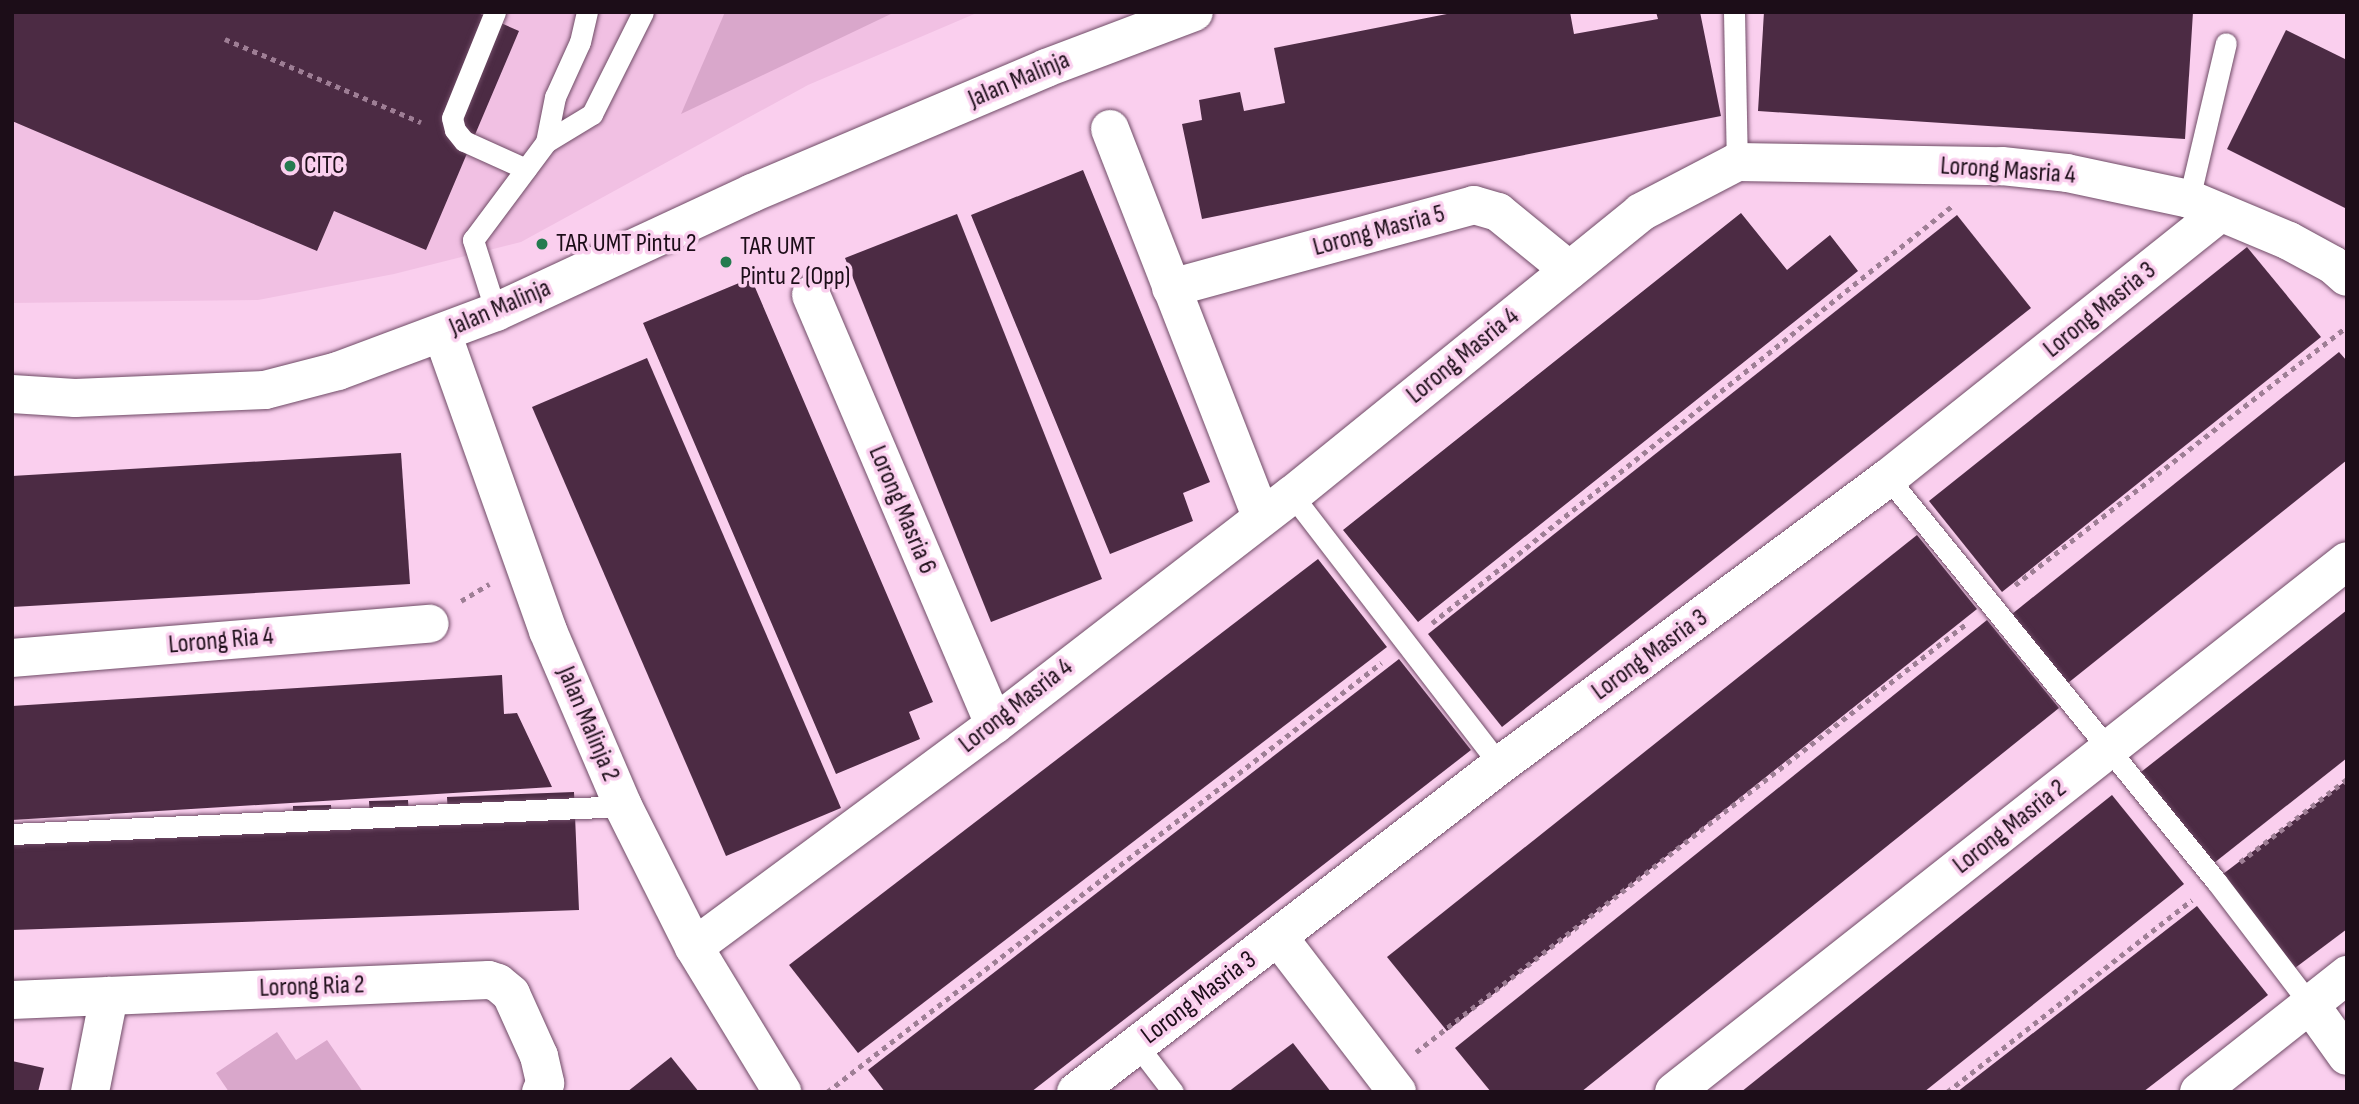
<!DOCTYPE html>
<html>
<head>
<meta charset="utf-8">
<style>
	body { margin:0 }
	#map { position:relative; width:2359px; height:1104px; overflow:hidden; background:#facfee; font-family:"Sofia Sans Condensed",sans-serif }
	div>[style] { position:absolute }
	.built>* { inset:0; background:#f1c0e3 }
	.green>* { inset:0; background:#d9a7cb }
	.building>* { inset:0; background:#4c2b44 }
	.path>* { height:4.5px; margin-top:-2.25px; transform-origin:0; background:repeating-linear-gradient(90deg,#9e7e95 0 5px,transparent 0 10px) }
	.roads { filter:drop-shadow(0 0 2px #6f4b66) drop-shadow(0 0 2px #6f4b66) }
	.service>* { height:21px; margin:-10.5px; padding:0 10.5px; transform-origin:10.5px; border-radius:10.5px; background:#fff }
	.minor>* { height:38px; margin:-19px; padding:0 19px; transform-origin:19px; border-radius:19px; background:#fff }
	.dots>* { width:19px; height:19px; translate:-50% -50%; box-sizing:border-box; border:4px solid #facfee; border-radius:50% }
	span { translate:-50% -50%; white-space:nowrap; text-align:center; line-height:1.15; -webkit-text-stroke:7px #facfee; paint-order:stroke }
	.street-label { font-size:26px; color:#1c0d18 }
	.poi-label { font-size:26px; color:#1c0d18 }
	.left { translate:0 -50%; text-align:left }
	.frame { position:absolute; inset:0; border:14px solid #1c0d18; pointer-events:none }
</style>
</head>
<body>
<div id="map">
	<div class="built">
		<div style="clip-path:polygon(12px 12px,979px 12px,808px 85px,521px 242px,394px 274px,258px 300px,12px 303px)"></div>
		<div style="clip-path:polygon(1135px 1065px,1156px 1092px,1101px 1092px)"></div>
	</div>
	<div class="green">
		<div style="clip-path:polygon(725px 12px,895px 12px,681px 114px)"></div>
		<div style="clip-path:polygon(277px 1032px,296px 1060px,327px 1040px,363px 1092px,229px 1092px,216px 1073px)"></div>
	</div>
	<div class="building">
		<div style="clip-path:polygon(12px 12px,476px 12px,519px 31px,426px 250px,334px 211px,317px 251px,12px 121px)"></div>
		<div style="clip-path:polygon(1457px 12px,1570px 12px,1574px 34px,1658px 19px,1656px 12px,1700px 12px,1721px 116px,1202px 219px,1182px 124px,1202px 120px,1199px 100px,1240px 92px,1244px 111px,1285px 103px,1274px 48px)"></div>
		<div style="clip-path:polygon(1764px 12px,2193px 12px,2185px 139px,1758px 111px)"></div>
		<div style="clip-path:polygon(2286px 30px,2347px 60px,2347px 209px,2227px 149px)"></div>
		<div style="clip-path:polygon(1083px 170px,1210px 482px,1183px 493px,1193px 521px,1110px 554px,971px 215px)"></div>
		<div style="clip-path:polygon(1741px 213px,1787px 270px,1830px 235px,1858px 271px,1418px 622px,1343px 530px)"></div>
		<div style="clip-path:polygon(957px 214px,1102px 579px,991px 622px,845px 258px)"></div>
		<div style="clip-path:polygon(1957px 215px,2031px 308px,1502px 727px,1428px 634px)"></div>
		<div style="clip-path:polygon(2247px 247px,2321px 337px,2002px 592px,1929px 501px)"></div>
		<div style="clip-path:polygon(751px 278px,933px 702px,909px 712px,920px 739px,836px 774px,643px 323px)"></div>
		<div style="clip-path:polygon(2339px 352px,2347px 361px,2347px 460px,2068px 683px,2012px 614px)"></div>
		<div style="clip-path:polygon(647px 358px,841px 808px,726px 856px,532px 407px)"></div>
		<div style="clip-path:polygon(401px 453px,410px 584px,12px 607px,12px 476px)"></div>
		<div style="clip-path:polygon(1917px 535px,1977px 609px,1447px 1031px,1387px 957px)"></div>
		<div style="clip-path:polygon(1318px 559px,1387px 647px,858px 1053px,789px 965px)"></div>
		<div style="clip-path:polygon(2347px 610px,2347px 758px,2214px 863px,2141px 772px)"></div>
		<div style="clip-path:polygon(1987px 620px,2059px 708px,1581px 1092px,1491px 1092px,1455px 1048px)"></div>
		<div style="clip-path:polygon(1399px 659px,1471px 750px,1031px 1092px,885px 1092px,868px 1070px)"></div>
		<div style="clip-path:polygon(502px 675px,504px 714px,517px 713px,552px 787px,12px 820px,12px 706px)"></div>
		<div style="clip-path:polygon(2347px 780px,2347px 929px,2295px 968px,2223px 874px)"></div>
		<div style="clip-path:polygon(574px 792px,579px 910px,12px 930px,12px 831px,293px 821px,293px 806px,331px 805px,332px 820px,370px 819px,369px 801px,408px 800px,409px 817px,448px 816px,447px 797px)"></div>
		<div style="clip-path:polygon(2112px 795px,2184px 884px,1924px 1092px,1741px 1092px)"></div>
		<div style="clip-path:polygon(2197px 906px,2268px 995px,2235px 1021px,2143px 1092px,1957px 1092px)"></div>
		<div style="clip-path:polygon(1293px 1043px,1331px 1092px,1228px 1092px)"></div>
		<div style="clip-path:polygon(671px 1057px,699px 1092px,627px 1092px)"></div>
		<div style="clip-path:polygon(12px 1061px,44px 1068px,38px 1092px,12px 1092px)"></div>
	</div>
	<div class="path">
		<div style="left:225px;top:39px;width:213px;rotate:23deg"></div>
		<div style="left:2015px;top:585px;width:420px;rotate:-37.9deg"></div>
		<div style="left:461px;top:601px;width:33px;rotate:-31deg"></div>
		<div style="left:1432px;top:623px;width:667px;rotate:-38.73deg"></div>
		<div style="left:2240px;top:862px;width:135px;rotate:-37.8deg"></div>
		<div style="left:1416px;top:1052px;width:698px;rotate:-37.9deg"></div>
		<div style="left:827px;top:1092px;width:701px;rotate:-37.75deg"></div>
		<div style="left:1947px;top:1092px;width:311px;rotate:-38.1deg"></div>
	</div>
	<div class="roads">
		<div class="service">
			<div style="left:495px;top:12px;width:114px;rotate:112.1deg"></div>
			<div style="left:452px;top:118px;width:12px;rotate:76deg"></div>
			<div style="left:455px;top:130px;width:14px;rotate:51deg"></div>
			<div style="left:464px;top:141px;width:68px;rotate:24.3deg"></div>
			<div style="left:1734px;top:12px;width:150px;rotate:88.9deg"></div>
			<div style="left:546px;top:142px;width:54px;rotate:-31.3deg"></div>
			<div style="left:592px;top:114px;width:114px;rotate:-63.4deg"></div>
			<div style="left:2189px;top:199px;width:160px;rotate:-76.7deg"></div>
			<div style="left:496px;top:312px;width:76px;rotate:-107.7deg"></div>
			<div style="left:473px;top:240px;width:122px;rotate:-53.3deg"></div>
			<div style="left:546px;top:142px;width:46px;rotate:-78.7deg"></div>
			<div style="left:555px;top:97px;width:60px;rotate:-65.6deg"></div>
			<div style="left:580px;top:42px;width:31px;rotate:-77deg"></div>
			<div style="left:1888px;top:478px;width:520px;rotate:50.86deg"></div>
			<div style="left:2216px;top:881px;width:153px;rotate:52.7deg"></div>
			<div style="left:1292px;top:495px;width:341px;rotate:52.4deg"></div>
			<div style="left:12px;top:834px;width:612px;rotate:-2.62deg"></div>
			<div style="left:1137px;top:1045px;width:59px;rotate:52.5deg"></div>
		</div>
		<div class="minor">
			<div style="left:1110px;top:129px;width:416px;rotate:68.7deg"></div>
			<div style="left:1171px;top:288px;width:314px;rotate:-15.3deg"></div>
			<div style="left:1474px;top:205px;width:25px;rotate:16deg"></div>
			<div style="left:1498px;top:212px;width:92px;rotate:39.2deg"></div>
			<div style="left:811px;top:295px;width:467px;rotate:66.9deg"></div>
			<div style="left:442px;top:333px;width:316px;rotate:70.4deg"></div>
			<div style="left:548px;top:631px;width:190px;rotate:66.8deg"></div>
			<div style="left:623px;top:806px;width:158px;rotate:63.3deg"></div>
			<div style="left:694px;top:947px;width:170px;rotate:58.7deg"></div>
			<div style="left:12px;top:394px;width:63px;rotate:3.6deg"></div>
			<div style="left:75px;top:398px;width:190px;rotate:-2.4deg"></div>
			<div style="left:265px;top:390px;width:75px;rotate:-14.6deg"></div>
			<div style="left:338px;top:371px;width:169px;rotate:-20.5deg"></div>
			<div style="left:496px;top:312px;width:282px;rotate:-24.9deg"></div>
			<div style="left:752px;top:193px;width:319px;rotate:-23deg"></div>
			<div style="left:1046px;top:68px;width:158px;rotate:-20.7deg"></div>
			<div style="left:12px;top:658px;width:419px;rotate:-4.7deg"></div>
			<div style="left:1279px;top:938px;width:194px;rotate:52.5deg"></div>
			<div style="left:694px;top:947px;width:373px;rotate:-36.5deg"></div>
			<div style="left:994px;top:725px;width:376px;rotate:-37.7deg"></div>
			<div style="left:1292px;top:495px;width:449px;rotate:-39deg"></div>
			<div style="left:1641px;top:212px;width:108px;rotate:-27.5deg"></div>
			<div style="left:1737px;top:162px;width:265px;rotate:0.9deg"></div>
			<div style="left:2002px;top:166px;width:65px;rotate:6.1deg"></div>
			<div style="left:2067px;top:173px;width:125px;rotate:12deg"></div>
			<div style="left:2189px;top:199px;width:108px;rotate:22.8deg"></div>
			<div style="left:2289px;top:241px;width:50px;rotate:28.6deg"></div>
			<div style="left:2333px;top:265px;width:18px;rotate:41deg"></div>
			<div style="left:12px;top:1000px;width:477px;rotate:-2.4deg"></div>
			<div style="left:489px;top:980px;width:9px;rotate:18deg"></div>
			<div style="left:498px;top:983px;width:17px;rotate:40deg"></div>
			<div style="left:511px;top:994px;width:68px;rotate:65.7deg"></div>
			<div style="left:539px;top:1056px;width:28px;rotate:77deg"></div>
			<div style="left:545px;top:1083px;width:10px;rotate:114deg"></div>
			<div style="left:2309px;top:1003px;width:65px;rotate:54.4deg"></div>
			<div style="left:90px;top:1092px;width:98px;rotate:-78.8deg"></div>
			<div style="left:1076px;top:1092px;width:535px;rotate:-37.64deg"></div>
			<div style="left:1500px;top:765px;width:483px;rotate:-36.5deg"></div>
			<div style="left:1888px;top:478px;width:425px;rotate:-38.6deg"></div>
			<div style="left:1674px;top:1092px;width:857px;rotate:-38.27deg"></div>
			<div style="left:2199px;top:1092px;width:189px;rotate:-38.3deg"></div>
		</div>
	</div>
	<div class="dots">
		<div style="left:290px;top:166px;background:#247b4f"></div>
		<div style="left:542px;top:244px;background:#247b4f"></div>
		<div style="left:726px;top:262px;background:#247b4f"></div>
	</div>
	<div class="street-label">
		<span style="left:1019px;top:80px;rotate:-23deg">Jalan Malinja</span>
		<span style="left:2008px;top:171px;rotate:4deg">Lorong Masria 4</span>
		<span style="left:1379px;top:231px;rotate:-15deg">Lorong Masria 5</span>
		<span style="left:500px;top:308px;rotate:-23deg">Jalan Malinja</span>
		<span style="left:2100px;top:310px;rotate:-39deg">Lorong Masria 3</span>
		<span style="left:1463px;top:356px;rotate:-39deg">Lorong Masria 4</span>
		<span style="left:902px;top:510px;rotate:67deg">Lorong Masria 6</span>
		<span style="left:221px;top:641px;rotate:-5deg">Lorong Ria 4</span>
		<span style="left:1650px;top:655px;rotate:-36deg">Lorong Masria 3</span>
		<span style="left:1016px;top:706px;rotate:-38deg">Lorong Masria 4</span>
		<span style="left:588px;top:724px;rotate:67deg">Jalan Malinja 2</span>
		<span style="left:2010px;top:827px;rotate:-38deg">Lorong Masria 2</span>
		<span style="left:312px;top:987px;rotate:-2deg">Lorong Ria 2</span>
		<span style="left:1199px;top:998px;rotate:-37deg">Lorong Masria 3</span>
	</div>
	<div class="poi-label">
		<span class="left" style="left:304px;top:166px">CITC</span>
		<span class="left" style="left:556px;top:244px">TAR UMT Pintu 2</span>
		<span class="left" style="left:740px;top:262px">TAR UMT<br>Pintu 2 (Opp)</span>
	</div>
	<div class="frame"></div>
</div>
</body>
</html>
